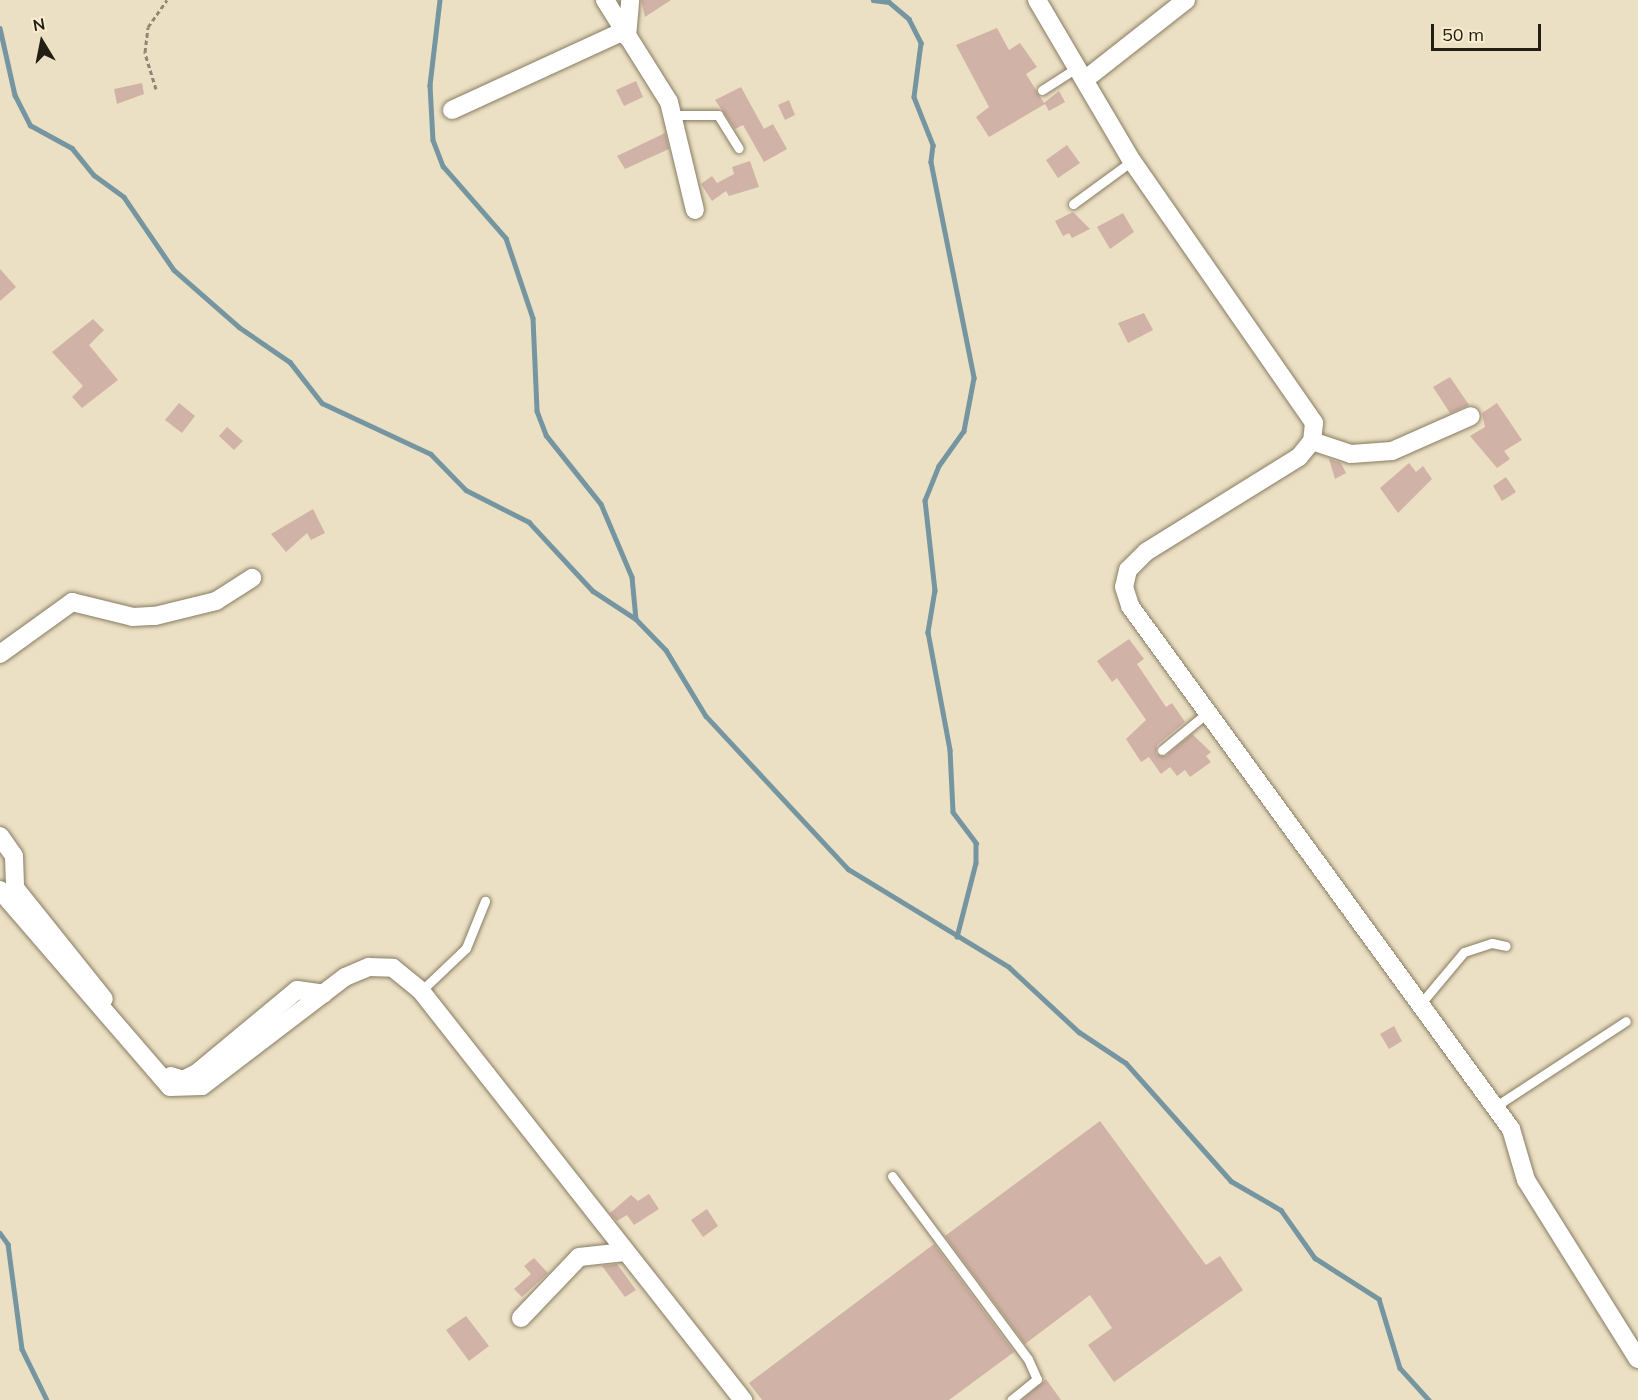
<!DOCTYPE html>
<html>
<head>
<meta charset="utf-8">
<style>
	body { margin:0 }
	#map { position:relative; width:1638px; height:1400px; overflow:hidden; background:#ece0c4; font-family:Mulish,sans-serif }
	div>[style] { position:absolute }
	.stream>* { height:4.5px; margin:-2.25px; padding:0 2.25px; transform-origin:2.25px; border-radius:2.25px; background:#7596a1 }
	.building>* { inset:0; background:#d1b2a6 }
	.path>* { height:3px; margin-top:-1.5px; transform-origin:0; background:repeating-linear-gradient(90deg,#8f8673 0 4.5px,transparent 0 7.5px) }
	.roads { filter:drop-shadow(0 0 2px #877c63) drop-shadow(0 0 2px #877c63) }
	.lane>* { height:9px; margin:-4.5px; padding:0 4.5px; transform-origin:4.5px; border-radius:4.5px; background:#fff }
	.street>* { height:18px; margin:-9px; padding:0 9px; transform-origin:9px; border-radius:9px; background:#fff }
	span { translate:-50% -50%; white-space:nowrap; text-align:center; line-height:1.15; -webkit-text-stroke:4.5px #f9edd0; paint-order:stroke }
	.north { position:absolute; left:12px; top:12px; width:60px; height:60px; -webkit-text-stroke:4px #f9edd0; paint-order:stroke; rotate:350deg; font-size:16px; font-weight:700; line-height:24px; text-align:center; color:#221e14 }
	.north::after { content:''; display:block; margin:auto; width:21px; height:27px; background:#221e14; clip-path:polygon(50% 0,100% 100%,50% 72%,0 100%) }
	.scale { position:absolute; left:1431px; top:24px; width:110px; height:27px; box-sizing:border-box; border:3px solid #221e14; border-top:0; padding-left:8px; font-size:18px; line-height:21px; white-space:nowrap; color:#221e14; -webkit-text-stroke:4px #f9edd0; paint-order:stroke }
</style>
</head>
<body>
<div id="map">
	<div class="stream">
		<div style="left:440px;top:0;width:86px;rotate:96.7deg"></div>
		<div style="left:430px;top:85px;width:55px;rotate:86.9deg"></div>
		<div style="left:433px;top:140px;width:28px;rotate:69deg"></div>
		<div style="left:443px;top:166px;width:96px;rotate:48.8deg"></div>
		<div style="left:506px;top:238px;width:84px;rotate:71.4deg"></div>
		<div style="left:533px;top:318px;width:93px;rotate:87.5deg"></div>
		<div style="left:537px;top:411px;width:26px;rotate:69deg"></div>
		<div style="left:546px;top:435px;width:88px;rotate:51.4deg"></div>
		<div style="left:601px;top:504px;width:79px;rotate:67deg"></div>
		<div style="left:632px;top:577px;width:42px;rotate:84.6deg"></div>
		<div style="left:873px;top:0;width:16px;rotate:7deg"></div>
		<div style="left:889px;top:2px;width:26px;rotate:40deg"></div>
		<div style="left:909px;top:19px;width:27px;rotate:63deg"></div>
		<div style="left:921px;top:43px;width:54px;rotate:97.4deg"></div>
		<div style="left:914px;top:97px;width:52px;rotate:68.4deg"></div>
		<div style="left:933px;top:145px;width:17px;rotate:97deg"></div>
		<div style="left:931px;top:162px;width:220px;rotate:78.7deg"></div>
		<div style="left:974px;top:378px;width:54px;rotate:100.7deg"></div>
		<div style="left:964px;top:431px;width:43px;rotate:125.5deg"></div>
		<div style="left:939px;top:466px;width:37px;rotate:112deg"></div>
		<div style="left:925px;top:500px;width:91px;rotate:83.7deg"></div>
		<div style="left:935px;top:590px;width:43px;rotate:99.5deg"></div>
		<div style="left:928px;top:632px;width:120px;rotate:79.4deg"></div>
		<div style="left:950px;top:750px;width:62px;rotate:87.2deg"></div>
		<div style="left:953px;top:812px;width:39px;rotate:53deg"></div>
		<div style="left:976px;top:843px;width:20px;rotate:90deg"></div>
		<div style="left:976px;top:863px;width:76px;rotate:104.4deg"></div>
		<div style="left:0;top:28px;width:69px;rotate:77.4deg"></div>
		<div style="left:15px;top:95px;width:34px;rotate:63deg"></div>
		<div style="left:30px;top:125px;width:48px;rotate:28.7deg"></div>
		<div style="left:72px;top:148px;width:35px;rotate:51deg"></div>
		<div style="left:94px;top:175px;width:37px;rotate:36deg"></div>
		<div style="left:124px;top:197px;width:88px;rotate:55.6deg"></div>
		<div style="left:174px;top:270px;width:86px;rotate:41.2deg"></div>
		<div style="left:239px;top:327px;width:62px;rotate:34.5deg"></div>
		<div style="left:290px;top:362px;width:52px;rotate:52deg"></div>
		<div style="left:322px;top:403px;width:120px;rotate:25.1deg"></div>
		<div style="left:431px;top:454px;width:50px;rotate:45.8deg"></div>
		<div style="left:466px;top:490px;width:71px;rotate:26.9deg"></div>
		<div style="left:529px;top:522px;width:94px;rotate:47.2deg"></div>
		<div style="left:593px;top:591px;width:51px;rotate:33.1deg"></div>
		<div style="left:636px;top:619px;width:43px;rotate:45.9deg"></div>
		<div style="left:666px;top:650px;width:77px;rotate:58.8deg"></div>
		<div style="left:706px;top:716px;width:209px;rotate:47.1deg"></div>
		<div style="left:848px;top:869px;width:188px;rotate:31.3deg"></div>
		<div style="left:1009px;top:967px;width:96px;rotate:42.9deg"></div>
		<div style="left:1079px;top:1032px;width:56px;rotate:33.4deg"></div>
		<div style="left:1126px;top:1063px;width:158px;rotate:48.3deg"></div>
		<div style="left:1231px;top:1181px;width:58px;rotate:30.1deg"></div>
		<div style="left:1281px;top:1210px;width:59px;rotate:54.7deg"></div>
		<div style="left:1315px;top:1258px;width:76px;rotate:32.6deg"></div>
		<div style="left:1379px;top:1299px;width:72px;rotate:73.1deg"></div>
		<div style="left:1400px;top:1368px;width:43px;rotate:47.8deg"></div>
		<div style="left:0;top:1233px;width:14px;rotate:54deg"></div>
		<div style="left:8px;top:1244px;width:106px;rotate:82.4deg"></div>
		<div style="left:22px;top:1349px;width:57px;rotate:63.9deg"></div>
	</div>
	<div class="building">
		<div style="clip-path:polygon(641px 0,671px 0,645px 17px)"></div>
		<div style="clip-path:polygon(997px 28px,1009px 50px,1020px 43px,1037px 67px,1026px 74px,1044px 103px,1059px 91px,1065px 102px,1049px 111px,1045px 104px,989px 137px,976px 117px,989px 107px,956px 45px)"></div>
		<div style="clip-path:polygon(636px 81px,643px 97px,624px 106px,616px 90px)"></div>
		<div style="clip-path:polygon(142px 83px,144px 94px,117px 104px,114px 89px)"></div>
		<div style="clip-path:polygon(741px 87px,764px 129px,773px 124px,787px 149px,764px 162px,743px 125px,735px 129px,715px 100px)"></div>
		<div style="clip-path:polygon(789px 100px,795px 115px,785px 120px,778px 105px)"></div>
		<div style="clip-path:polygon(665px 133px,669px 149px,625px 169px,617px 156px)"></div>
		<div style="clip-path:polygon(1067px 145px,1080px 163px,1058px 178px,1046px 160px)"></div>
		<div style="clip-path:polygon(750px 161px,759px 187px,729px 196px,726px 191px,712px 201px,701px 184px,712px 176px,717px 183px,734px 174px,732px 167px)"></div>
		<div style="clip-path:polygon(1073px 212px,1090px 229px,1072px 238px,1069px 233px,1063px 236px,1055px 221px)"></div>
		<div style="clip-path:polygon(1123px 213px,1134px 232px,1110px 249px,1097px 227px)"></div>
		<div style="clip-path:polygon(0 269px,16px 287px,0 301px)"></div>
		<div style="clip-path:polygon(1144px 313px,1153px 330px,1128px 343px,1118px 323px)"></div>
		<div style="clip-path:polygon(93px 319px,104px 330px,89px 345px,118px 380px,82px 408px,72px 397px,83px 386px,52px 352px)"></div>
		<div style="clip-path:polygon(1450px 377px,1469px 405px,1450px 413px,1433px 387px)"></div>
		<div style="clip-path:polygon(179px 403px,195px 416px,182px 433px,165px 420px)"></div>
		<div style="clip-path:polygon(1497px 403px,1522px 440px,1504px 451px,1510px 459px,1497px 468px,1470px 436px,1485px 427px,1482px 413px)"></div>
		<div style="clip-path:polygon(227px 427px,243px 441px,234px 450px,219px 436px)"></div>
		<div style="clip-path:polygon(1329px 459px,1341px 463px,1346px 473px,1335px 479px)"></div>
		<div style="clip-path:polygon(1409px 463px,1416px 472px,1423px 466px,1432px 479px,1398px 513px,1380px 488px)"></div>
		<div style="clip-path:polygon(1506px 477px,1516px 492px,1502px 501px,1493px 486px)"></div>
		<div style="clip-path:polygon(313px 509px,325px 533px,311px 540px,307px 533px,286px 552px,271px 534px)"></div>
		<div style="clip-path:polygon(1129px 639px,1144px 659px,1137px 664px,1166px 707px,1172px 703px,1185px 722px,1157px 745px,1156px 754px,1166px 756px,1192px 734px,1211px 752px,1206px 756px,1211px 762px,1190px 777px,1185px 770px,1177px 776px,1170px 767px,1161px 774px,1149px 757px,1141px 762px,1126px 739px,1146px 720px,1117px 678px,1112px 682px,1097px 661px)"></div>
		<div style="clip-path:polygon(1394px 1026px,1402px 1041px,1389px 1049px,1380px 1034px)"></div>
		<div style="clip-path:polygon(1100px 1121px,1206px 1265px,1220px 1256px,1243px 1290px,1114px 1382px,1088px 1345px,1112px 1328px,1090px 1295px,1025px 1344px,945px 1236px)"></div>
		<div style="clip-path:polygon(649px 1194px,659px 1209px,634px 1225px,627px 1215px,617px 1221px,610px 1213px,631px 1195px,638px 1201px)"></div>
		<div style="clip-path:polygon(707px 1209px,718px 1226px,703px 1237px,691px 1220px)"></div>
		<div style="clip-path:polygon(934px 1244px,1014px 1352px,949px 1400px,762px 1400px,749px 1383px)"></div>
		<div style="clip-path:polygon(534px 1258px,548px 1273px,522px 1297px,514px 1289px,531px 1274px,524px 1266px)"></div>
		<div style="clip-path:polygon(617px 1264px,636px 1290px,625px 1297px,602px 1266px)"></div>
		<div style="clip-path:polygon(466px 1316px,489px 1346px,469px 1361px,446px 1330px)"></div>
		<div style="clip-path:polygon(1046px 1379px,1061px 1400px,1022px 1400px,1041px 1384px)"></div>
	</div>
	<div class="path">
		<div style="left:156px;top:89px;width:39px;rotate:-107deg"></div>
		<div style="left:145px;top:52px;width:25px;rotate:-83deg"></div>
		<div style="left:148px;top:27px;width:33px;rotate:-55deg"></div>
	</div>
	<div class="roads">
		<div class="lane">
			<div style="left:1042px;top:90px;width:43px;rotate:-32.6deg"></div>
			<div style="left:673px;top:115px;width:45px"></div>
			<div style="left:718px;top:115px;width:39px;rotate:58deg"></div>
			<div style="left:1073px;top:204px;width:73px;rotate:-36.1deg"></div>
			<div style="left:1162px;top:750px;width:58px;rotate:-39.4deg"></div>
			<div style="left:421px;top:991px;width:62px;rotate:-43.7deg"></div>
			<div style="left:466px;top:948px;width:51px;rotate:-68deg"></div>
			<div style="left:1422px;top:1002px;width:65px;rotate:-50deg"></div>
			<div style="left:1464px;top:952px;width:29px;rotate:-18deg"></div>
			<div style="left:1492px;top:943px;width:14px;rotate:12deg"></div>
			<div style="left:1496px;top:1106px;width:155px;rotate:-33.2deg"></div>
			<div style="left:892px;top:1176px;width:228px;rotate:53.4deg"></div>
			<div style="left:1028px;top:1359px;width:22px;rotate:66deg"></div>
			<div style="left:1037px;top:1379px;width:33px;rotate:141deg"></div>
		</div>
		<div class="street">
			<div style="left:605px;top:0;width:120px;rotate:57.9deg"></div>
			<div style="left:669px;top:102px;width:111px;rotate:76.5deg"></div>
			<div style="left:1037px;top:0;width:187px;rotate:59.5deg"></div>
			<div style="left:1132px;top:161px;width:319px;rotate:55.2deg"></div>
			<div style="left:1314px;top:423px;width:18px;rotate:96deg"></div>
			<div style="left:1312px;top:441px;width:21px;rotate:129deg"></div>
			<div style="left:1299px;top:457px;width:180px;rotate:148.2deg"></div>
			<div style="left:1146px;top:552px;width:25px;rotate:135deg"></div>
			<div style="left:1128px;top:570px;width:17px;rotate:103deg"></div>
			<div style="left:1124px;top:587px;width:20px;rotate:72deg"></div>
			<div style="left:1130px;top:606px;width:647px;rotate:53.93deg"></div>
			<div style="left:1511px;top:1129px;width:53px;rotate:73.6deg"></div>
			<div style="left:1526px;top:1180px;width:211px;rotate:58deg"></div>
			<div style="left:627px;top:37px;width:37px;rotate:-85deg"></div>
			<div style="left:1087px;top:78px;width:126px;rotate:-38.2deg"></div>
			<div style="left:452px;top:110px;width:189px;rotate:-24.7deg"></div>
			<div style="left:1312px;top:441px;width:41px;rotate:18.4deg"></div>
			<div style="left:1351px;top:454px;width:41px;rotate:-4.2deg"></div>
			<div style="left:1392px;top:451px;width:86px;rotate:-23.9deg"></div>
			<div style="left:0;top:654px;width:89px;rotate:-35.8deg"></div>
			<div style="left:72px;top:602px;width:63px;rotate:13.8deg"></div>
			<div style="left:133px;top:617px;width:22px;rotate:-3deg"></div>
			<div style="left:155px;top:616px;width:63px;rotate:-13.8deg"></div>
			<div style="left:216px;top:601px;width:43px;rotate:-32.6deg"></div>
			<div style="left:0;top:836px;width:24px;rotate:55deg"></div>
			<div style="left:14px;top:856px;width:32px;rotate:88deg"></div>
			<div style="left:15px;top:888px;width:142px;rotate:51.3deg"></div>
			<div style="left:0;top:890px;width:260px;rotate:49.2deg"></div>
			<div style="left:170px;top:1087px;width:32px;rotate:-2deg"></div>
			<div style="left:202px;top:1086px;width:180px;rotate:-37.3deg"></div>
			<div style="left:345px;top:977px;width:26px;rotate:-23deg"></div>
			<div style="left:369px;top:967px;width:24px;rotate:2deg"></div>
			<div style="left:393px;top:968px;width:36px;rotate:39deg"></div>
			<div style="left:421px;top:991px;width:521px;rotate:51.79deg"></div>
			<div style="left:171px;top:1076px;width:13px;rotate:18deg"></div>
			<div style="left:183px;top:1080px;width:16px;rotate:-27deg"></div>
			<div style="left:197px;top:1073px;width:130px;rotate:-39.7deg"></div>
			<div style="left:297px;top:990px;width:27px;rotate:8deg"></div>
			<div style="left:521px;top:1318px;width:84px;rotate:-46.4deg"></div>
			<div style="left:579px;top:1257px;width:46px;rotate:-6.2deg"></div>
		</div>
	</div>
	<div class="north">N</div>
	<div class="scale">50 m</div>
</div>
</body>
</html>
